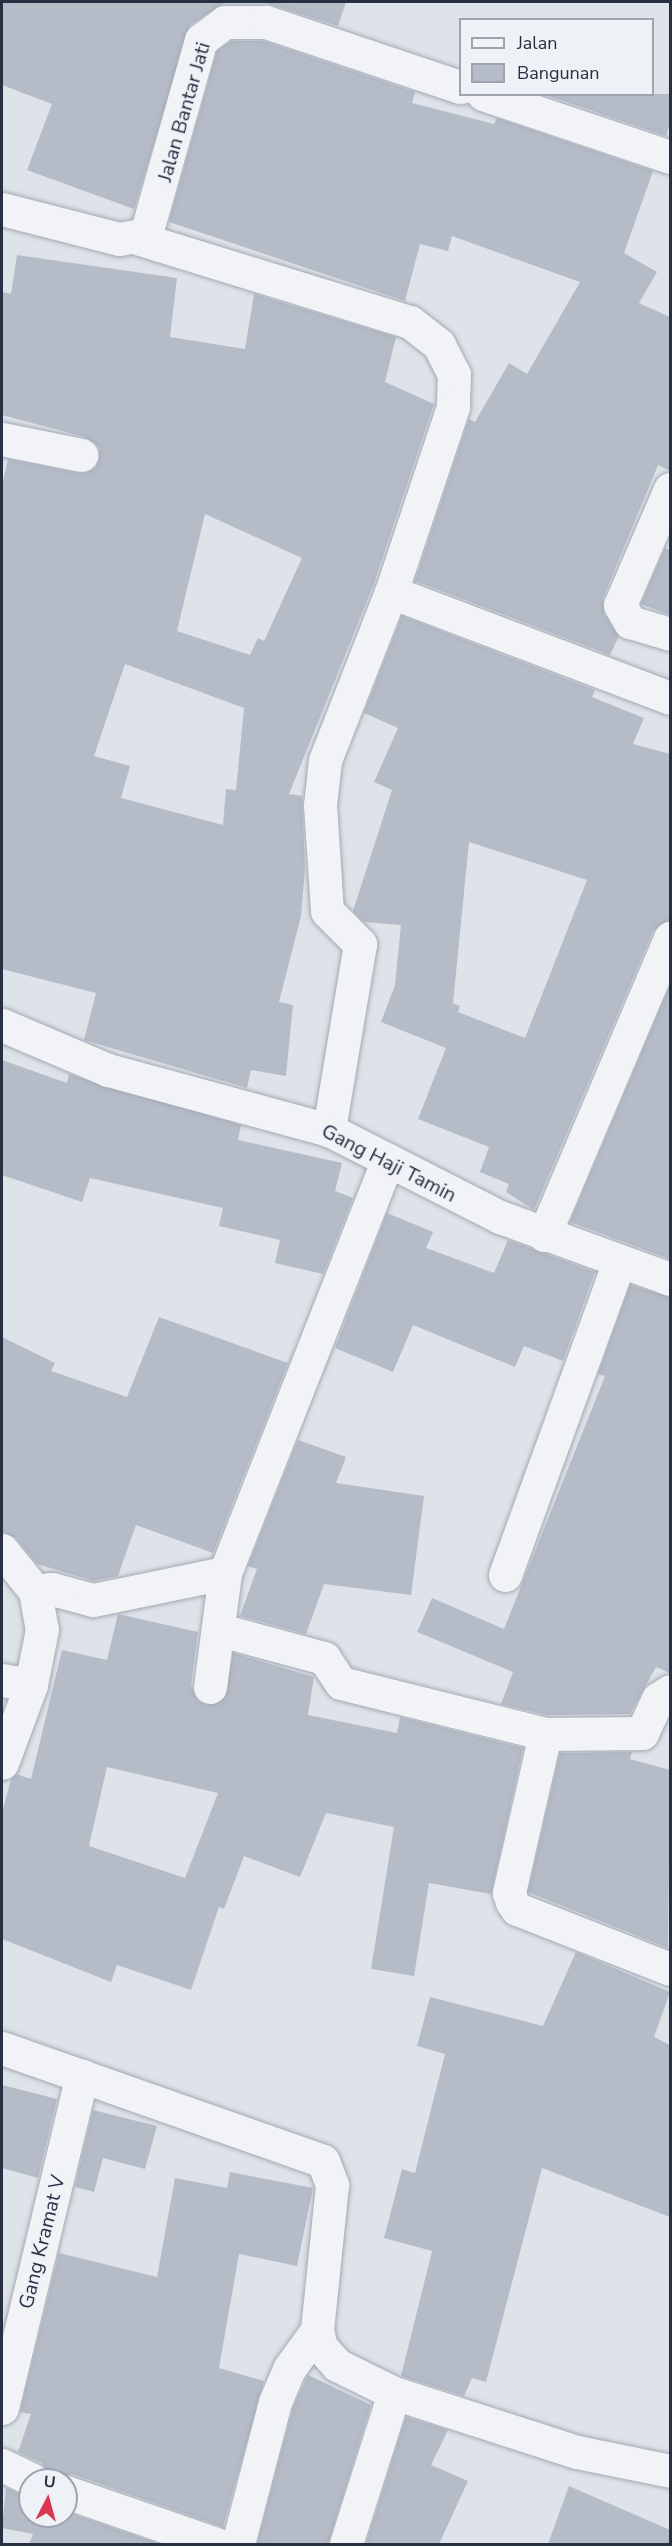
<!DOCTYPE html>
<html>
<head>
<meta charset="utf-8">
<style>
	body { margin:0 }
	#map { position:relative; width:672px; height:2546px; overflow:hidden; background:#dee3e9; font-family:"Nunito Sans",sans-serif }
	div>[style] { position:absolute }
	.building>* { inset:0; background:#b5bcc7 }
	.roads { filter:drop-shadow(0 0 2px #a3aab4) drop-shadow(0 0 2px #a3aab4) }
	.minor>* { height:33px; margin:-16.5px; padding:0 16.5px; transform-origin:16.5px; border-radius:16.5px; background:#f1f3f7 }
	span { translate:-50% -50%; white-space:nowrap; text-align:center; line-height:1.15; -webkit-text-stroke:4.5px #eef2f7; paint-order:stroke }
	.street-label { font-size:20px; color:#263042 }
	.frame { position:absolute; inset:0; border:3px solid #263042; pointer-events:none }
	.legend { position:absolute; left:459px; top:18px; width:195px; height:78px; box-sizing:border-box; background:#eef2f7; border:2px solid #9ea4af; margin:0; padding:8px 10px; list-style:none; font-size:18px; color:#263042 }
	.legend li { display:flex; align-items:center; gap:12px; height:30px }
	.legend b { width:30px; border:2px solid #9ea4af }
	.north { position:absolute; left:18px; top:2468px; width:60px; height:60px; box-sizing:border-box; background:#eef2f7; border:2px solid #9ea4af; border-radius:50%; rotate:6deg; font-size:16px; font-weight:700; line-height:24px; text-align:center; color:#263042 }
	.north::after { content:''; display:block; margin:auto; width:21px; height:27px; background:#da3752; clip-path:polygon(50% 0,100% 100%,50% 72%,0 100%) }
</style>
</head>
<body>
<div id="map">
	<div class="building">
		<div style="clip-path:polygon(2px 2px,346px 2px,338px 26px,266px 3px,224px 3px,190px 25px,134px 209px,27px 170px,52px 104px,2px 85px)"></div>
		<div style="clip-path:polygon(231px 41px,263px 41px,415px 92px,412px 103px,494px 124px,497px 118px,653px 171px,624px 253px,657px 272px,639px 303px,670px 317px,670px 471px,658px 465px,603px 598px,604px 614px,619px 636px,610px 655px,415px 581px,469px 419px,475px 422px,509px 363px,527px 374px,580px 282px,452px 236px,448px 251px,420px 244px,405px 301px,169px 222px,217px 51px)"></div>
		<div style="clip-path:polygon(543px 94px,670px 94px,670px 124px,666px 136px)"></div>
		<div style="clip-path:polygon(evenodd,17px 255px,177px 278px,170px 337px,245px 349px,254px 294px,396px 337px,385px 382px,434px 404px,373px 586px,289px 794px,302px 796px,305px 869px,301px 916px,279px 1002px,293px 1005px,286px 1076px,251px 1070px,247px 1088px,84px 1040px,96px 993px,2px 969px,2px 486px,8px 459px,78px 473px,95px 468px,99px 458px,99px 448px,85px 437px,2px 415px,2px 292px,11px 294px,17px 255px,205px 514px,302px 558px,264px 641px,258px 638px,250px 655px,177px 631px,205px 514px,17px 255px,125px 664px,244px 708px,236px 790px,226px 789px,223px 825px,121px 798px,130px 766px,94px 756px,125px 664px)"></div>
		<div style="clip-path:polygon(665px 548px,670px 550px,670px 615px,641px 604px)"></div>
		<div style="clip-path:polygon(evenodd,402px 616px,595px 690px,592px 697px,644px 718px,633px 744px,670px 754px,670px 920px,653px 931px,534px 1210px,506px 1192px,509px 1184px,480px 1172px,489px 1147px,418px 1119px,446px 1048px,381px 1022px,395px 985px,401px 925px,364px 922px,353px 911px,392px 790px,374px 782px,398px 728px,364px 713px,402px 616px,469px 842px,587px 880px,525px 1038px,458px 1012px,460px 1006px,453px 1003px,469px 842px)"></div>
		<div style="clip-path:polygon(670px 985px,670px 1259px,570px 1222px)"></div>
		<div style="clip-path:polygon(2px 1060px,67px 1083px,69px 1074px,241px 1125px,238px 1140px,342px 1163px,335px 1191px,353px 1198px,323px 1274px,275px 1263px,280px 1240px,219px 1226px,223px 1208px,90px 1178px,82px 1202px,2px 1175px)"></div>
		<div style="clip-path:polygon(387px 1213px,433px 1232px,426px 1248px,494px 1273px,508px 1240px,595px 1272px,563px 1361px,524px 1346px,515px 1367px,413px 1325px,393px 1372px,335px 1348px)"></div>
		<div style="clip-path:polygon(630px 1285px,670px 1297px,670px 1673px,656px 1667px,630px 1714px,547px 1715px,501px 1704px,513px 1672px,417px 1632px,432px 1598px,504px 1629px,605px 1376px,598px 1374px)"></div>
		<div style="clip-path:polygon(159px 1317px,288px 1363px,213px 1553px,136px 1525px,118px 1576px,94px 1581px,37px 1564px,16px 1538px,2px 1532px,2px 1337px,55px 1363px,51px 1371px,127px 1397px)"></div>
		<div style="clip-path:polygon(298px 1440px,346px 1457px,336px 1483px,424px 1496px,411px 1595px,324px 1584px,306px 1634px,240px 1616px,257px 1569px,248px 1566px)"></div>
		<div style="clip-path:polygon(evenodd,118px 1614px,198px 1632px,191px 1685px,198px 1701px,207px 1705px,225px 1698px,233px 1653px,314px 1677px,308px 1715px,397px 1733px,400px 1717px,523px 1748px,491px 1894px,429px 1883px,414px 1976px,371px 1969px,394px 1827px,326px 1813px,300px 1877px,244px 1856px,224px 1909px,219px 1907px,191px 1990px,117px 1965px,111px 1982px,2px 1939px,2px 1813px,11px 1779px,16px 1774px,31px 1779px,62px 1650px,107px 1660px,118px 1614px,107px 1767px,218px 1793px,185px 1878px,89px 1846px,107px 1767px)"></div>
		<div style="clip-path:polygon(632px 1752px,630px 1759px,670px 1770px,668px 1948px,528px 1892px,560px 1753px)"></div>
		<div style="clip-path:polygon(576px 1952px,670px 1992px,654px 2037px,670px 2045px,670px 2217px,542px 2168px,486px 2382px,472px 2378px,464px 2396px,401px 2376px,432px 2251px,384px 2238px,402px 2169px,415px 2173px,445px 2054px,417px 2046px,430px 1997px,543px 2026px)"></div>
		<div style="clip-path:polygon(2px 2085px,57px 2099px,38px 2178px,2px 2168px)"></div>
		<div style="clip-path:polygon(93px 2110px,157px 2126px,145px 2169px,103px 2158px,94px 2192px,75px 2187px)"></div>
		<div style="clip-path:polygon(230px 2172px,313px 2188px,297px 2266px,239px 2254px,219px 2368px,264px 2381px,223px 2527px,72px 2474px,52px 2480px,42px 2463px,18px 2452px,31px 2414px,20px 2412px,59px 2253px,157px 2277px,175px 2178px,227px 2188px)"></div>
		<div style="clip-path:polygon(308px 2375px,371px 2405px,328px 2544px,257px 2544px,293px 2408px)"></div>
		<div style="clip-path:polygon(406px 2417px,448px 2430px,431px 2465px,468px 2481px,439px 2544px,366px 2544px)"></div>
		<div style="clip-path:polygon(569px 2486px,670px 2530px,670px 2544px,548px 2544px)"></div>
		<div style="clip-path:polygon(6px 2488px,30px 2498px,30px 2516px,66px 2512px,160px 2544px,29px 2544px,33px 2534px,2px 2528px)"></div>
	</div>
	<div class="roads">
		<div class="minor">
			<div style="left:483px;top:94px;width:197px;rotate:18.6deg"></div>
			<div style="left:2px;top:209px;width:121px;rotate:14.4deg"></div>
			<div style="left:119px;top:239px;width:27px;rotate:-10deg"></div>
			<div style="left:146px;top:234px;width:202px;rotate:-74.2deg"></div>
			<div style="left:201px;top:40px;width:30px;rotate:-37deg"></div>
			<div style="left:225px;top:22px;width:41px"></div>
			<div style="left:266px;top:22px;width:205px;rotate:18.5deg"></div>
			<div style="left:140px;top:239px;width:282px;rotate:17.1deg"></div>
			<div style="left:410px;top:322px;width:37px;rotate:38deg"></div>
			<div style="left:439px;top:345px;width:33px;rotate:63deg"></div>
			<div style="left:454px;top:374px;width:33px;rotate:92deg"></div>
			<div style="left:453px;top:407px;width:195px;rotate:108.5deg"></div>
			<div style="left:391px;top:592px;width:180px;rotate:111.4deg"></div>
			<div style="left:325px;top:760px;width:45px;rotate:96.3deg"></div>
			<div style="left:320px;top:805px;width:106px;rotate:86.2deg"></div>
			<div style="left:327px;top:911px;width:47px;rotate:45deg"></div>
			<div style="left:360px;top:944px;width:189px;rotate:99.5deg"></div>
			<div style="left:2px;top:439px;width:81px;rotate:11.4deg"></div>
			<div style="left:670px;top:489px;width:126px;rotate:113.3deg"></div>
			<div style="left:620px;top:605px;width:20px;rotate:60deg"></div>
			<div style="left:630px;top:622px;width:42px;rotate:16.7deg"></div>
			<div style="left:391px;top:592px;width:298px;rotate:20.8deg"></div>
			<div style="left:2px;top:1025px;width:115px;rotate:23deg"></div>
			<div style="left:108px;top:1070px;width:229px;rotate:15.2deg"></div>
			<div style="left:329px;top:1130px;width:192px;rotate:27deg"></div>
			<div style="left:500px;top:1217px;width:181px;rotate:20deg"></div>
			<div style="left:544px;top:1235px;width:323px;rotate:-67deg"></div>
			<div style="left:2px;top:1550px;width:53px;rotate:51.2deg"></div>
			<div style="left:35px;top:1591px;width:39px;rotate:80deg"></div>
			<div style="left:42px;top:1629px;width:57px;rotate:101.1deg"></div>
			<div style="left:31px;top:1685px;width:83px;rotate:110.4deg"></div>
			<div style="left:505px;top:1575px;width:334px;rotate:-70deg"></div>
			<div style="left:35px;top:1591px;width:17px;rotate:-7deg"></div>
			<div style="left:52px;top:1589px;width:42px;rotate:15deg"></div>
			<div style="left:93px;top:1600px;width:135px;rotate:-11.6deg"></div>
			<div style="left:220px;top:1630px;width:108px;rotate:15.1deg"></div>
			<div style="left:324px;top:1658px;width:30px;rotate:56deg"></div>
			<div style="left:341px;top:1683px;width:210px;rotate:14deg"></div>
			<div style="left:545px;top:1734px;width:97px;rotate:-0.6deg"></div>
			<div style="left:642px;top:1733px;width:38px;rotate:-65deg"></div>
			<div style="left:658px;top:1699px;width:14px;rotate:-34deg"></div>
			<div style="left:2px;top:1680px;width:29px;rotate:10deg"></div>
			<div style="left:210px;top:1687px;width:115px;rotate:-82.5deg"></div>
			<div style="left:225px;top:1573px;width:444px;rotate:-68.5deg"></div>
			<div style="left:545px;top:1734px;width:163px;rotate:102.8deg"></div>
			<div style="left:509px;top:1893px;width:9px;rotate:72deg"></div>
			<div style="left:512px;top:1902px;width:9px;rotate:54deg"></div>
			<div style="left:517px;top:1909px;width:164px;rotate:21.4deg"></div>
			<div style="left:2px;top:2048px;width:340px;rotate:19.4deg"></div>
			<div style="left:323px;top:2161px;width:26px;rotate:69deg"></div>
			<div style="left:332px;top:2185px;width:146px;rotate:95.9deg"></div>
			<div style="left:317px;top:2330px;width:17px;rotate:77deg"></div>
			<div style="left:321px;top:2347px;width:24px;rotate:48deg"></div>
			<div style="left:337px;top:2365px;width:64px;rotate:26.2deg"></div>
			<div style="left:394px;top:2393px;width:192px;rotate:17.9deg"></div>
			<div style="left:577px;top:2452px;width:95px;rotate:11.5deg"></div>
			<div style="left:2px;top:2408px;width:342px;rotate:-76.5deg"></div>
			<div style="left:2px;top:2465px;width:34px;rotate:26deg"></div>
			<div style="left:66px;top:2492px;width:159px;rotate:19.1deg"></div>
			<div style="left:238px;top:2544px;width:147px;rotate:-75.4deg"></div>
			<div style="left:275px;top:2402px;width:36px;rotate:-67deg"></div>
			<div style="left:289px;top:2369px;width:48px;rotate:-54.3deg"></div>
			<div style="left:346px;top:2544px;width:158px;rotate:-72.4deg"></div>
		</div>
	</div>
	<div class="street-label">
		<span style="left:184px;top:112px;rotate:-74deg">Jalan Bantar Jati</span>
		<span style="left:389px;top:1163px;rotate:27deg">Gang Haji Tamin</span>
		<span style="left:42px;top:2242px;rotate:-76deg">Gang Kramat V</span>
	</div>
	<div class="frame"></div>
	<ul class="legend">
	<li><b style="height:8px;background:#f1f3f7"></b>Jalan</li>
	<li><b style="height:16px;background:#b5bcc7"></b>Bangunan</li>
	</ul>
	<div class="north">U</div>
</div>
</body>
</html>
